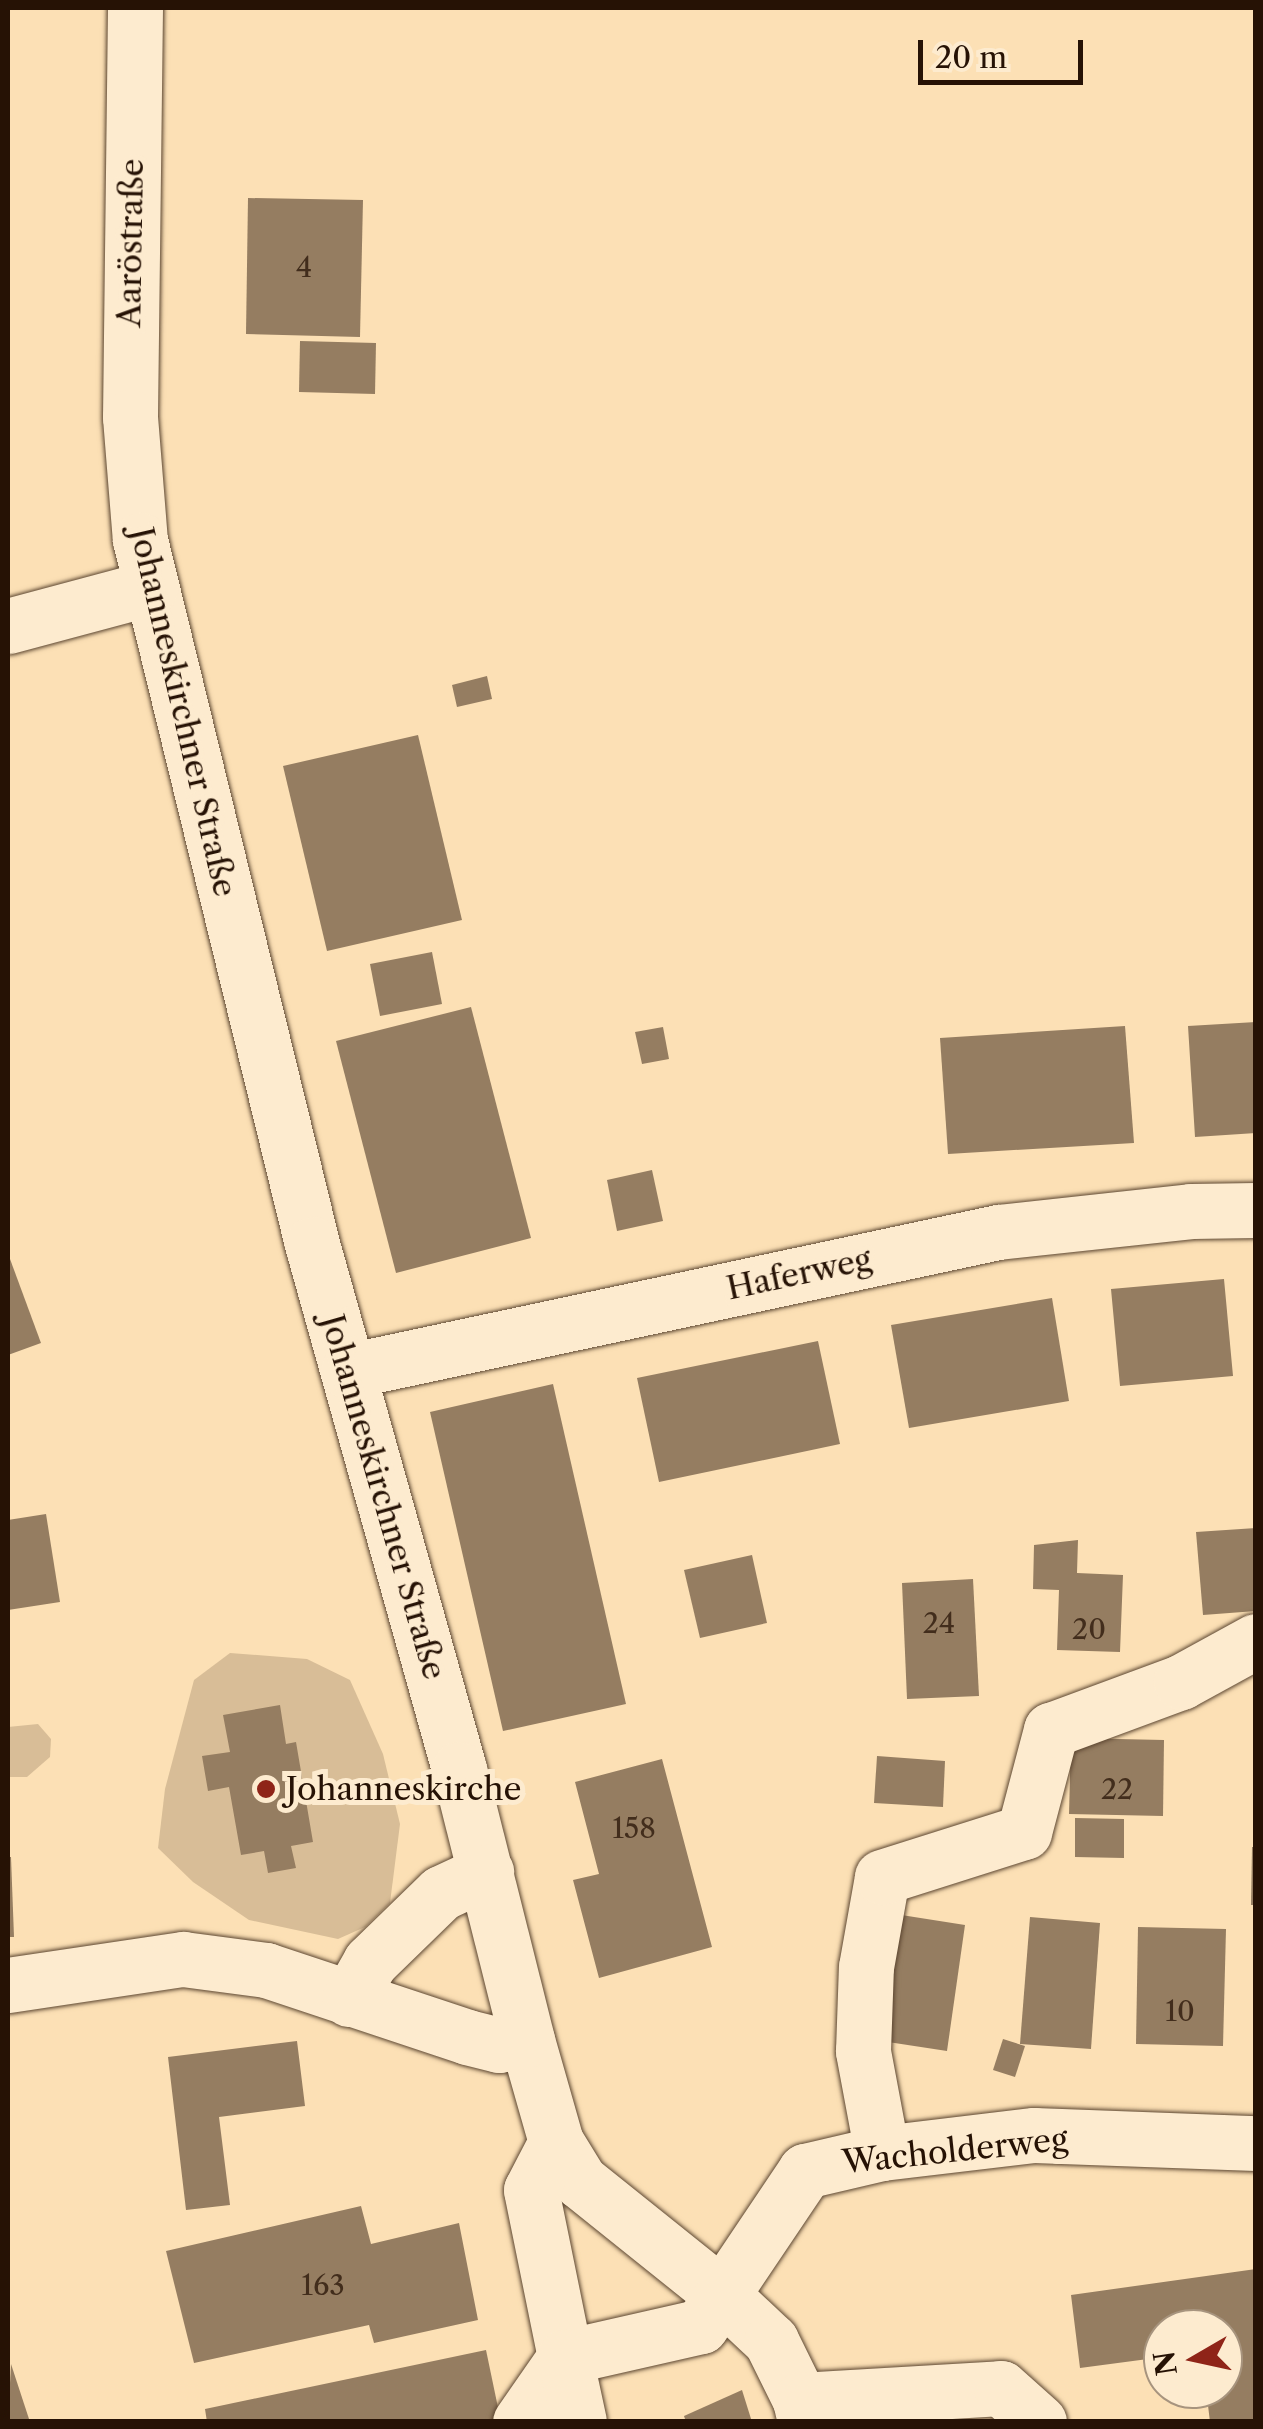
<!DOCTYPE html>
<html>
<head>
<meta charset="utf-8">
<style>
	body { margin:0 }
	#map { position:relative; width:1263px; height:2429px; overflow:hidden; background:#fce0b5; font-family:"Libre Caslon Text",serif }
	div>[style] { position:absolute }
	.green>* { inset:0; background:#d8bd97 }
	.building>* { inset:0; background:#957d61 }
	.roads { filter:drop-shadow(0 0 2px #5c4631) drop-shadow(0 0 2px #5c4631) }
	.minor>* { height:55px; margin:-27.5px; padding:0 27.5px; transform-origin:27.5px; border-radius:27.5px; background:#fdebcf }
	.dots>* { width:28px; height:28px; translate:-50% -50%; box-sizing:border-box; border:5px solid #fdebcf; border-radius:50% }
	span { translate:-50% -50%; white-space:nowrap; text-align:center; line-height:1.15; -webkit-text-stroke:10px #fdebcf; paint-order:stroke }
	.number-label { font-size:28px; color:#422d1c }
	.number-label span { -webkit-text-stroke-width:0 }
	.street-label { font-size:32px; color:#261205 }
	.poi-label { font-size:32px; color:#261205 }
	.left { translate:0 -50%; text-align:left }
	.frame { position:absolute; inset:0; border:10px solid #261205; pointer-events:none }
	.north { position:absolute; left:1143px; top:2309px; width:100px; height:100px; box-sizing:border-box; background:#fdebcf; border:2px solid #a7947e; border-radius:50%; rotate:261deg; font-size:28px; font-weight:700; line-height:40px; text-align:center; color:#261205 }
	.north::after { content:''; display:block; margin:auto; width:35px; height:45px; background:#8f2418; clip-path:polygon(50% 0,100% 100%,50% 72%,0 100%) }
	.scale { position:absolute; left:918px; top:40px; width:165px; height:45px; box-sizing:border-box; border:5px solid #261205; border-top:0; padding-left:12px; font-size:30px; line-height:35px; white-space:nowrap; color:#261205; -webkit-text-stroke:8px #fdebcf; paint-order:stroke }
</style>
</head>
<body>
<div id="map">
	<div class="green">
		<div style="clip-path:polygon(230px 1653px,307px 1659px,350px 1680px,383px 1754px,400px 1824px,390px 1903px,365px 1927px,338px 1939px,249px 1920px,193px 1882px,158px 1848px,165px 1789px,194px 1680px)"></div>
		<div style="clip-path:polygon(38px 1724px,51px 1739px,50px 1757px,27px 1777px,8px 1777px,8px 1727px)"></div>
	</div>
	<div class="building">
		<div style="clip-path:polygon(248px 198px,363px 200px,360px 337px,246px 334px)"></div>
		<div style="clip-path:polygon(300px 341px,376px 343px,375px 394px,299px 392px)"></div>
		<div style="clip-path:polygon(487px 676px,492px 699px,457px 707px,452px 685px)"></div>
		<div style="clip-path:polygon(418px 735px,462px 920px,327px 951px,283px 766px)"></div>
		<div style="clip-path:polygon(432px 952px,442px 1004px,380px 1016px,370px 964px)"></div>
		<div style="clip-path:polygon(471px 1007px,531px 1238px,396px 1273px,336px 1041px)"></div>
		<div style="clip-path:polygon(1256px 1022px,1256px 1133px,1195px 1137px,1188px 1026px)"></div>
		<div style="clip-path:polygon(1125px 1026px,1134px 1143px,948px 1154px,940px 1038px)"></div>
		<div style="clip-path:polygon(663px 1027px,669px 1059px,642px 1064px,635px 1032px)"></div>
		<div style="clip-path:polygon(652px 1170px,663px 1221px,617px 1231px,607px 1180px)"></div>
		<div style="clip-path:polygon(10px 1259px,41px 1343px,8px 1355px,8px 1260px)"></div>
		<div style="clip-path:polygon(1224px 1279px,1233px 1376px,1120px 1386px,1111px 1289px)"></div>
		<div style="clip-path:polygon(1052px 1298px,1069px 1401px,909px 1428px,891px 1325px)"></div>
		<div style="clip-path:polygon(818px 1341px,840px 1444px,659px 1482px,637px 1378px)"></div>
		<div style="clip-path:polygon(553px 1384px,626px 1704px,503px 1731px,430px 1412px)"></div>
		<div style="clip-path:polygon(46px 1514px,60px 1602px,8px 1610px,8px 1520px)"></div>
		<div style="clip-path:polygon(1256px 1528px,1256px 1611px,1203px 1615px,1196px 1532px)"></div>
		<div style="clip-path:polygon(1078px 1540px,1077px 1573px,1123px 1575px,1120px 1652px,1057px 1650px,1059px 1590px,1033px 1589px,1034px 1545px)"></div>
		<div style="clip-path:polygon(752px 1555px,767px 1623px,700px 1638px,684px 1570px)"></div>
		<div style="clip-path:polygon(973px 1579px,979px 1696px,907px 1699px,902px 1583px)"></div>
		<div style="clip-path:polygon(280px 1705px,286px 1744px,296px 1742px,313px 1842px,291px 1846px,296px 1868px,268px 1873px,264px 1851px,241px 1855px,229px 1787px,208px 1791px,202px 1756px,230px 1752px,223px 1715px)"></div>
		<div style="clip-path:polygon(1071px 1738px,1164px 1740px,1163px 1816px,1069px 1814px)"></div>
		<div style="clip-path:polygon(877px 1756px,945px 1761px,943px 1807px,874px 1803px)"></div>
		<div style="clip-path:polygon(662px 1759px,712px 1947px,599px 1978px,573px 1880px,599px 1874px,575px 1782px)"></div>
		<div style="clip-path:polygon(1075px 1818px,1124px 1819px,1124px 1858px,1075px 1857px)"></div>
		<div style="clip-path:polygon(1252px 1847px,1256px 1847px,1256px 1905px,1251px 1905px)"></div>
		<div style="clip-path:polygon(8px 1857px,11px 1857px,14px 1937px,8px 1937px)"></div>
		<div style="clip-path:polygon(895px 1914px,965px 1925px,947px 2051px,875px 2040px)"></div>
		<div style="clip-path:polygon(1030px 1917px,1100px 1923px,1091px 2049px,1020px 2044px)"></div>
		<div style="clip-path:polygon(1138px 1927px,1226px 1929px,1223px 2046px,1136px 2044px)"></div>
		<div style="clip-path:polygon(1003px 2039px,1025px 2046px,1015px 2077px,993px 2070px)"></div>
		<div style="clip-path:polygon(297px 2041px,305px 2106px,219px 2117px,230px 2205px,186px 2210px,168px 2057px)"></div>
		<div style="clip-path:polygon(361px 2206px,371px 2244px,459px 2223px,478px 2320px,374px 2343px,369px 2325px,194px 2363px,166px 2251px)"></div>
		<div style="clip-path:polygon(1256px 2269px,1256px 2422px,1210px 2422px,1206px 2389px,1223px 2389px,1223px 2329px,1163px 2329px,1163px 2357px,1080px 2368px,1071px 2295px)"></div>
		<div style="clip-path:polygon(486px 2350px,501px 2422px,207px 2422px,205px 2409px)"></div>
		<div style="clip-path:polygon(11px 2364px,30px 2422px,8px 2422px)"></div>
		<div style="clip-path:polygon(742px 2390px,752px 2422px,686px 2422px,684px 2416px)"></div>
	</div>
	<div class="roads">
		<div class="minor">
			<div style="left:135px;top:8px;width:409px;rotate:90.7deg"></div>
			<div style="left:130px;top:417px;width:123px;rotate:85.4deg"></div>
			<div style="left:140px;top:540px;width:725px;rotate:76.27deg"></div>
			<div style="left:312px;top:1244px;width:545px;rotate:74.36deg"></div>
			<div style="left:459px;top:1769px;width:279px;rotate:75.9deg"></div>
			<div style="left:527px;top:2040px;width:106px;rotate:74.1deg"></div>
			<div style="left:556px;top:2142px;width:46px;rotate:58.4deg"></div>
			<div style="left:580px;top:2181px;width:181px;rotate:38.7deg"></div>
			<div style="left:721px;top:2294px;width:69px;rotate:43.2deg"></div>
			<div style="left:771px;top:2341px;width:66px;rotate:63.8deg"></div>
			<div style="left:800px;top:2400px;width:23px;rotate:77deg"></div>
			<div style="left:8px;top:626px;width:147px;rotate:-15deg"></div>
			<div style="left:348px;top:1371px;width:665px;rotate:-12.07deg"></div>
			<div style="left:998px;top:1232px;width:194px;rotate:-6.2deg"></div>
			<div style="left:1191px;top:1211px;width:65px;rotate:-0.9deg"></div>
			<div style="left:8px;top:1985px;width:177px;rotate:-8.5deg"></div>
			<div style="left:183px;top:1959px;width:84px;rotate:7.5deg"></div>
			<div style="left:266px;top:1970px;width:212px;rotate:18.4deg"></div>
			<div style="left:467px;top:2037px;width:33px;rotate:14deg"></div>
			<div style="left:499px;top:2045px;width:28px;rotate:-10deg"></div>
			<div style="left:349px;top:1999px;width:43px;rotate:-60.4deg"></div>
			<div style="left:370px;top:1962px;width:99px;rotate:-44.2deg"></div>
			<div style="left:441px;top:1893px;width:50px;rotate:-25deg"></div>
			<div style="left:556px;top:2142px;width:54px;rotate:117.5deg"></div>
			<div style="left:531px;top:2190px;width:170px;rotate:78.5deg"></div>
			<div style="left:565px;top:2357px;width:139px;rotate:-12.8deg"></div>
			<div style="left:701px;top:2326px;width:187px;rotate:-56.1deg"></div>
			<div style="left:805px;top:2171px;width:79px;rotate:-13.2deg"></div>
			<div style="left:882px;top:2153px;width:153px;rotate:-6.8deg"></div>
			<div style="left:1034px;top:2135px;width:222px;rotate:2.1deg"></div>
			<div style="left:882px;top:2153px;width:104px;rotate:-100.6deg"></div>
			<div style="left:863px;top:2051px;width:84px;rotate:-88deg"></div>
			<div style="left:866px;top:1967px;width:91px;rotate:-79.9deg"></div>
			<div style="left:882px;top:1877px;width:149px;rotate:-17.6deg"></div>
			<div style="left:1024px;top:1832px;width:106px;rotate:-75.2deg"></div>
			<div style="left:1051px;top:1730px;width:139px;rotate:-20.3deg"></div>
			<div style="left:1181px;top:1682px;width:85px;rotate:-28.7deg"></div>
			<div style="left:800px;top:2400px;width:201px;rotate:-3.4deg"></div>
			<div style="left:1001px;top:2388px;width:51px;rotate:41.8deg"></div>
			<div style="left:520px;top:2422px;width:79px;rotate:-55.3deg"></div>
			<div style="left:565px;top:2357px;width:66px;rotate:77.8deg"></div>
		</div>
	</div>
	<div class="dots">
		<div style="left:266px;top:1789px;background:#8f2418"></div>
	</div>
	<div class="number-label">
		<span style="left:304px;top:267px">4</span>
		<span style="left:939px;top:1623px">24</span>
		<span style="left:1089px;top:1629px">20</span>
		<span style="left:1117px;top:1789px">22</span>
		<span style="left:634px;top:1828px">158</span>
		<span style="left:1180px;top:2011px">10</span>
		<span style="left:323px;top:2285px">163</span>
	</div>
	<div class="street-label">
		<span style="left:131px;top:243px;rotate:-89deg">Aaröstraße</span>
		<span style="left:183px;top:712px;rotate:77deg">Johanneskirchner Straße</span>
		<span style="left:799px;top:1274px;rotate:-12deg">Haferweg</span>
		<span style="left:383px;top:1497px;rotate:74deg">Johanneskirchner Straße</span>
		<span style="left:955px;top:2151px;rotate:-6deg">Wacholderweg</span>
	</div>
	<div class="poi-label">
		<span class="left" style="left:286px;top:1789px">Johanneskirche</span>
	</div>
	<div class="frame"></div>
	<div class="north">N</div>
	<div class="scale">20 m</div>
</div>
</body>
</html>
